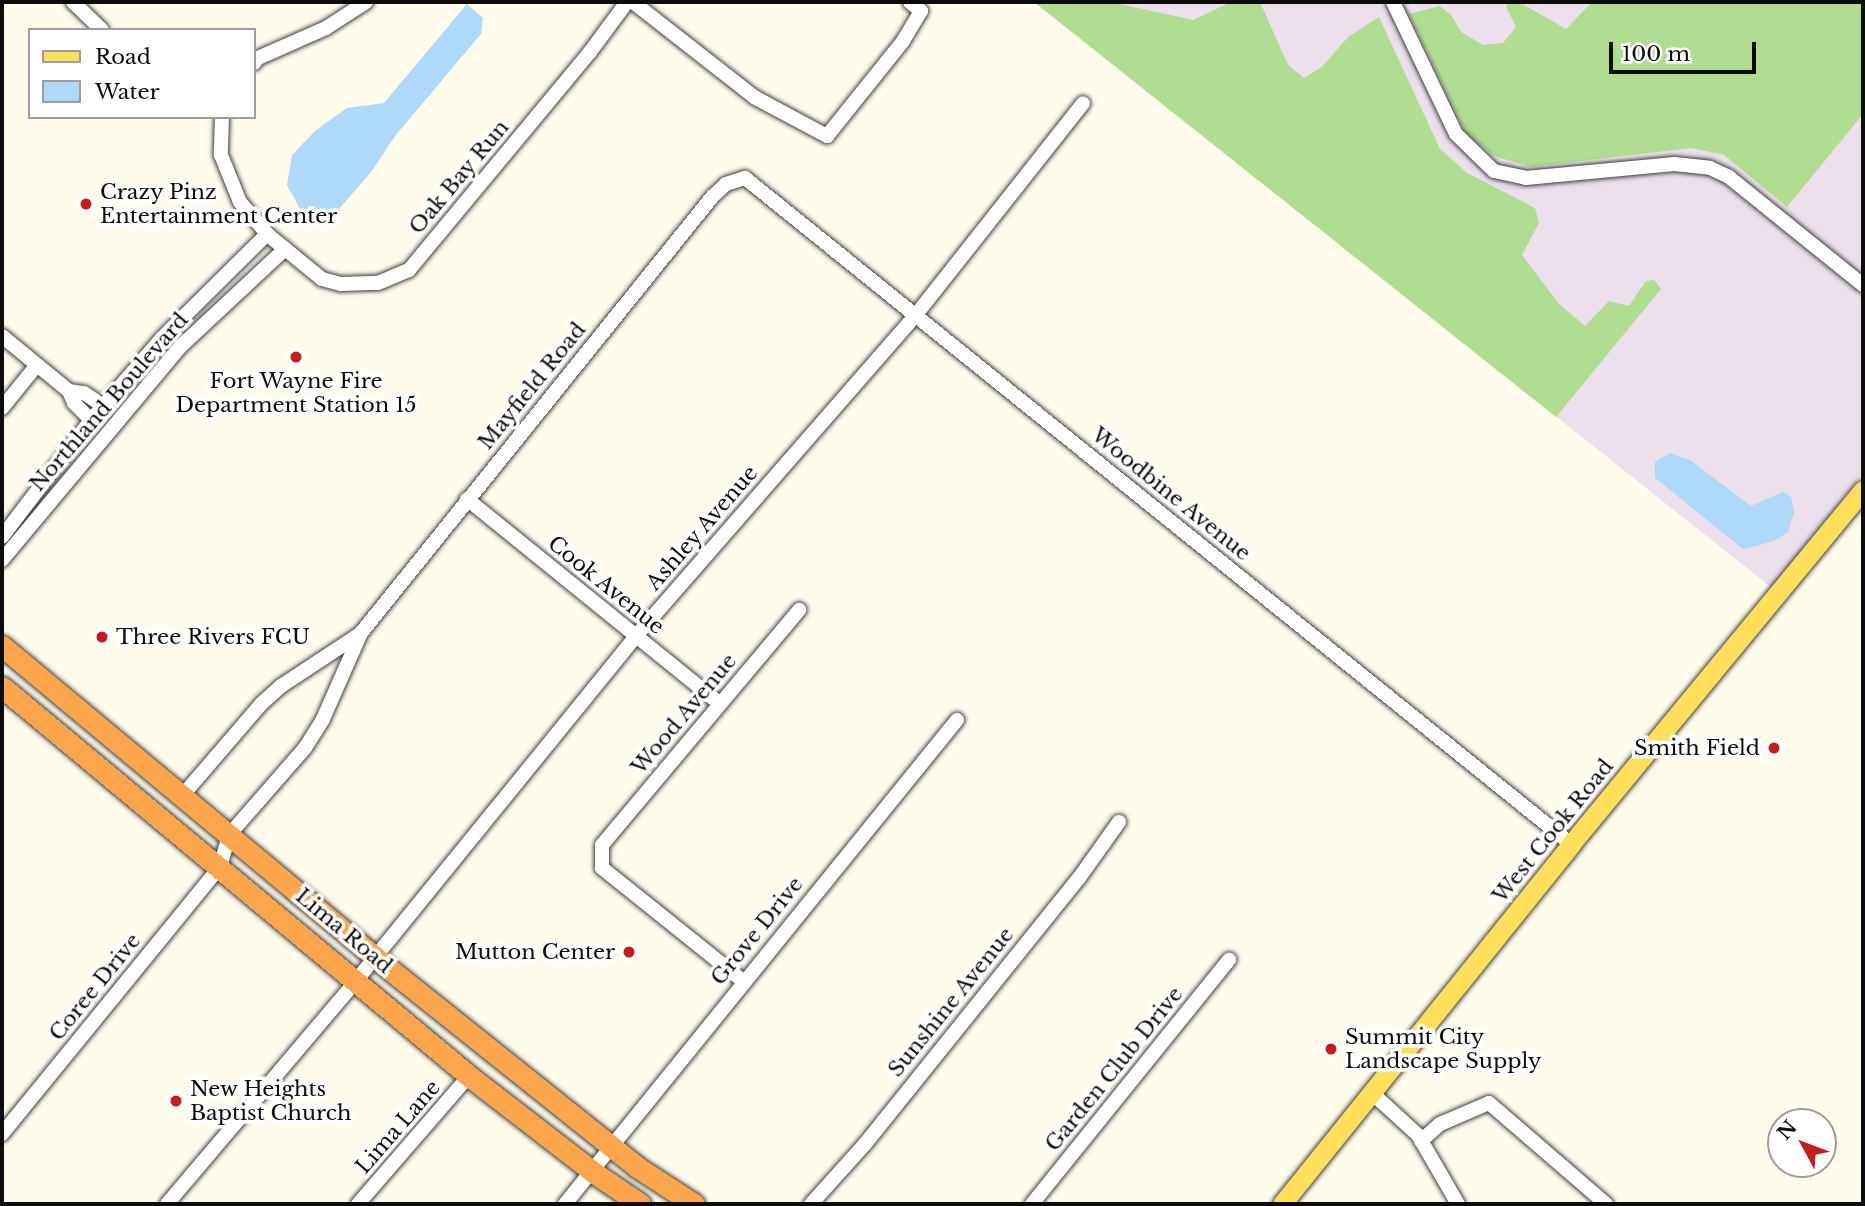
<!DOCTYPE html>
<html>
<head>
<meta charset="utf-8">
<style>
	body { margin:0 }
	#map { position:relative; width:1865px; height:1206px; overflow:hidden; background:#fffcec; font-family:"Libre Baskerville",serif }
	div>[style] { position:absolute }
	.industrial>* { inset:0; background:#ebe0ec }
	.forest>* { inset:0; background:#b0dd92 }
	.water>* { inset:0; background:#aed9f9 }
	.roads { filter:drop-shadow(0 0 2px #3f3f3f) drop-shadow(0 0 2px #3f3f3f) }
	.minor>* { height:14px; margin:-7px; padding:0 7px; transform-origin:7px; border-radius:7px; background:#fff }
	.major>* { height:19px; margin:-9.5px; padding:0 9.5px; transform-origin:9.5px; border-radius:9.5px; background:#ffdf5c }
	.highway>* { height:21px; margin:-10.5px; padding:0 10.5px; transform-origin:10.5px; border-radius:10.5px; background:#fba64d }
	.dots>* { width:19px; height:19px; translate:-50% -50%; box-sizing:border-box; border:4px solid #fff; border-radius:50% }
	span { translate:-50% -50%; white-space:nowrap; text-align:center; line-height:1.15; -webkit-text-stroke:7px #fff; paint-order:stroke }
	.street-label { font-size:21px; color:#0c0c0c }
	.poi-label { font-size:21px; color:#0c0c0c }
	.left { translate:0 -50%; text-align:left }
	.right { translate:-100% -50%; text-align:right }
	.frame { position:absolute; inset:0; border:4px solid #0c0c0c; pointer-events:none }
	.legend { position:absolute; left:28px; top:28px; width:228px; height:91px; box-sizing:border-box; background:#fff; border:2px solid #9e9e9e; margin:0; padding:9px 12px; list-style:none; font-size:21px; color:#0c0c0c }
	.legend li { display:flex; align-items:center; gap:14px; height:35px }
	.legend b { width:35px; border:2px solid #9e9e9e }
	.north { position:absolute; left:1767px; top:1108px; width:70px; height:70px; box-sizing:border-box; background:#fff; border:2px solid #9e9e9e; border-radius:50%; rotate:311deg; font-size:19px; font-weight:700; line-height:28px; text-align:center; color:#0c0c0c }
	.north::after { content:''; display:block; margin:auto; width:24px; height:32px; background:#c31e1e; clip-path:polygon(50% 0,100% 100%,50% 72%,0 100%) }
	.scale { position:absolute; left:1609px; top:42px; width:147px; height:32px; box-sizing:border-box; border:4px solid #0c0c0c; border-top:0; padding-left:9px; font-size:21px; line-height:24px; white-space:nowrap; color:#0c0c0c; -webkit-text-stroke:5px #fff; paint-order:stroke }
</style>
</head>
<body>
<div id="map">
	<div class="industrial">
		<div style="clip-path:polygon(1034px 2px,1863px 2px,1863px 473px,1772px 588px)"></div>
	</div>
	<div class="forest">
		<div style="clip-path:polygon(1034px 2px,1111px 2px,1193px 20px,1231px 2px,1260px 2px,1288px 65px,1304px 78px,1322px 67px,1348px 37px,1379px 17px,1440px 149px,1467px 173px,1535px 208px,1539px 223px,1522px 255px,1559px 304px,1585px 326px,1609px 301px,1629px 306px,1646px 281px,1654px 280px,1661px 289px,1556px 417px)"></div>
		<div style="clip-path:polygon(1509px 2px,1524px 5px,1566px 29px,1592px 2px,1863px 2px,1863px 114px,1787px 207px,1724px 155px,1691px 148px,1531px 167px,1494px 156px,1466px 133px,1409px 14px,1440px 6px,1452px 16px,1461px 32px,1483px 45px,1503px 43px,1516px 27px,1506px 7px)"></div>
	</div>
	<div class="water">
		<div style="clip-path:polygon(467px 4px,483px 18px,481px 34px,395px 136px,372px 171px,332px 217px,319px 220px,300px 209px,287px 185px,292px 155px,316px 130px,347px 108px,384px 103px)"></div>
		<div style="clip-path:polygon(1670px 453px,1690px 460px,1751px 506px,1783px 492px,1791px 497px,1794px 513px,1788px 532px,1774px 541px,1743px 549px,1655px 478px,1655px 462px)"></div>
	</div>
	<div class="roads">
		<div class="minor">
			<div style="left:73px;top:2px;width:40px;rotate:44deg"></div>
			<div style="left:633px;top:2px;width:154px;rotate:38.1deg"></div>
			<div style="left:754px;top:97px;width:83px;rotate:28.1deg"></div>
			<div style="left:827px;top:136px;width:122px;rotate:-51.3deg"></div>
			<div style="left:903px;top:41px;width:35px;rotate:-59deg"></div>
			<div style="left:921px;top:11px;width:14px;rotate:-141deg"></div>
			<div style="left:1393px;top:2px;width:146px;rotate:64.5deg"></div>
			<div style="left:1456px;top:134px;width:53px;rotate:44.2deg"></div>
			<div style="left:1494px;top:171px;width:33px;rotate:12deg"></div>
			<div style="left:1526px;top:178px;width:149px;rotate:-5.4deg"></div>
			<div style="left:1674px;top:164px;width:36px;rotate:6deg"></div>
			<div style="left:1710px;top:168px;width:21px;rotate:25deg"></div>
			<div style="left:1729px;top:177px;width:172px;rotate:38.9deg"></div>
			<div style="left:254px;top:63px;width:6px;rotate:-51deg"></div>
			<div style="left:258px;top:58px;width:74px;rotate:-23.8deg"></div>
			<div style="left:326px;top:28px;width:48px;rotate:-33deg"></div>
			<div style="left:222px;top:117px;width:38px;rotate:92deg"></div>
			<div style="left:221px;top:155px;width:51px;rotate:68deg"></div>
			<div style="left:240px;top:202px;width:42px;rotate:49.8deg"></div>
			<div style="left:267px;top:234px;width:71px;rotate:39.3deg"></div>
			<div style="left:322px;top:279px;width:20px;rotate:15deg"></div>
			<div style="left:341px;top:284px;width:37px;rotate:-2deg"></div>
			<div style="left:378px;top:283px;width:34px;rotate:-23deg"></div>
			<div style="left:409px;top:270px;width:283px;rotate:-50.3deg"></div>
			<div style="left:590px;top:52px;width:62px;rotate:-53.5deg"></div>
			<div style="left:2px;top:336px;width:87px;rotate:39.4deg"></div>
			<div style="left:69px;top:391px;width:15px;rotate:8deg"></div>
			<div style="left:84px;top:393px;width:23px;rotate:34deg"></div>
			<div style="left:69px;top:391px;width:13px;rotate:67deg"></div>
			<div style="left:74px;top:403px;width:24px;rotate:45deg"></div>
			<div style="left:2px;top:408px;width:55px;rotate:-50.9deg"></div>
			<div style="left:467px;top:499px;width:324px;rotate:39deg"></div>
			<div style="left:2px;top:537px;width:147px;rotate:-52.7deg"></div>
			<div style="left:91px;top:420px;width:108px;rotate:-49.1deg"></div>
			<div style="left:162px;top:338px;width:148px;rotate:-44.7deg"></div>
			<div style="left:2px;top:560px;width:280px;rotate:-50.1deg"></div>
			<div style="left:182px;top:345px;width:141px;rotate:-43deg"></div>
			<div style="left:182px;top:796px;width:121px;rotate:-49.3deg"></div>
			<div style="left:261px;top:704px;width:27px;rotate:-42deg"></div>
			<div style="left:281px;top:686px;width:95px;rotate:-33.4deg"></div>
			<div style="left:743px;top:981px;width:181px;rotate:-141.3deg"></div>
			<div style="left:602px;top:868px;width:23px;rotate:-90deg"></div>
			<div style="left:602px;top:845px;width:307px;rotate:-50deg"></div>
			<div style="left:1372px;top:1093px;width:62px;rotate:42.4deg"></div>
			<div style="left:1418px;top:1135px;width:80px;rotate:59.9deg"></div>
			<div style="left:2px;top:1134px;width:345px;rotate:-50.8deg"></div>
			<div style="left:220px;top:867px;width:33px;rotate:-74deg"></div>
			<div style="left:229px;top:835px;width:116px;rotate:-48.9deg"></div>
			<div style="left:305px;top:748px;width:34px;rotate:-58deg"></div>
			<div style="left:323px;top:719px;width:94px;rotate:-66.2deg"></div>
			<div style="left:361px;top:633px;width:560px;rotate:-51.16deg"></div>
			<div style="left:712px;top:197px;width:19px;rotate:-43deg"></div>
			<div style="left:726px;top:184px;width:20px;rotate:-18deg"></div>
			<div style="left:745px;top:178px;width:1061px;rotate:38.88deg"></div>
			<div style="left:1421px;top:1141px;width:25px;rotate:-42deg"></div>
			<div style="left:1440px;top:1124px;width:53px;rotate:-23.2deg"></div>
			<div style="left:1489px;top:1103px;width:155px;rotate:40.8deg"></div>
			<div style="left:167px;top:1204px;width:291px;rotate:-49.7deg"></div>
			<div style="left:355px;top:982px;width:444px;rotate:-50.9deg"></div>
			<div style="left:635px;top:637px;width:426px;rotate:-48.9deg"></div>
			<div style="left:915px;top:316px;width:271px;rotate:-51.7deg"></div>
			<div style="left:358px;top:1204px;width:169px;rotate:-49.1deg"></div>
			<div style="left:565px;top:1204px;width:623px;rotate:-51deg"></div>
			<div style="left:811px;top:1204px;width:81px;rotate:-48deg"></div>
			<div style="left:865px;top:1144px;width:341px;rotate:-51.2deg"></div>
			<div style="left:1079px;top:878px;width:69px;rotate:-54.5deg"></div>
			<div style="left:1032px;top:1204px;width:314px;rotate:-51.1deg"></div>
		</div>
		<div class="major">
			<div style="left:1282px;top:1204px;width:462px;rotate:-51.2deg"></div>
			<div style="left:1571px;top:844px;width:459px;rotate:-50.5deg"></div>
		</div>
		<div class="highway">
			<div style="left:2px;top:646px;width:509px;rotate:39.82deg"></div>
			<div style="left:393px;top:972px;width:312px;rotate:38.6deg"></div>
			<div style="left:637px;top:1167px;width:68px;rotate:33deg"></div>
			<div style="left:2px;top:687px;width:608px;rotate:39.79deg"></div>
			<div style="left:469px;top:1076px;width:157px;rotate:37.7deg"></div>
			<div style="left:593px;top:1172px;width:57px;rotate:34.2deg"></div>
		</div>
	</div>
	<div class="dots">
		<div style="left:86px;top:204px;background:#c31e1e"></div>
		<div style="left:296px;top:357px;background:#c31e1e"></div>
		<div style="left:102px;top:637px;background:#c31e1e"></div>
		<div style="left:1774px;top:748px;background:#c31e1e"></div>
		<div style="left:629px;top:952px;background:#c31e1e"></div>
		<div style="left:1331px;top:1049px;background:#c31e1e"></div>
		<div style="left:176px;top:1101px;background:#c31e1e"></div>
	</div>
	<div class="street-label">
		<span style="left:459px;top:177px;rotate:-50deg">Oak Bay Run</span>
		<span style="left:532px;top:386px;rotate:-51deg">Mayfield Road</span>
		<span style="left:109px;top:402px;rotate:-49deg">Northland Boulevard</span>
		<span style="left:1171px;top:494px;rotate:39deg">Woodbine Avenue</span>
		<span style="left:702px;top:528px;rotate:-49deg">Ashley Avenue</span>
		<span style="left:606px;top:585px;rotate:39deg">Cook Avenue</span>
		<span style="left:684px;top:714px;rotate:-50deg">Wood Avenue</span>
		<span style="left:1553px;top:831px;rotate:-51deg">West Cook Road</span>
		<span style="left:344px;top:931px;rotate:40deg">Lima Road</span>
		<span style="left:757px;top:931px;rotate:-51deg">Grove Drive</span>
		<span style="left:95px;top:987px;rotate:-51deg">Coree Drive</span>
		<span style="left:951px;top:1002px;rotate:-51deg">Sunshine Avenue</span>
		<span style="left:1114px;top:1069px;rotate:-51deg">Garden Club Drive</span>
		<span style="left:398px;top:1127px;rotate:-49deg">Lima Lane</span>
	</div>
	<div class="poi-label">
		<span class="left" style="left:100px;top:204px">Crazy Pinz<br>Entertainment Center</span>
		<span style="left:296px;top:393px">Fort Wayne Fire<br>Department Station 15</span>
		<span class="left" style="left:116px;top:637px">Three Rivers FCU</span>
		<span class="right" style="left:1760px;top:748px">Smith Field</span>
		<span class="right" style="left:615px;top:952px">Mutton Center</span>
		<span class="left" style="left:1345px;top:1049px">Summit City<br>Landscape Supply</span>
		<span class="left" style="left:190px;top:1101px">New Heights<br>Baptist Church</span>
	</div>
	<div class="frame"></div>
	<ul class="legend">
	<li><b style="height:9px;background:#ffdf5c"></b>Road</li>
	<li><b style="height:19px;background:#aed9f9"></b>Water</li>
	</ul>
	<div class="north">N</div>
	<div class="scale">100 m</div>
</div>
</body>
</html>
